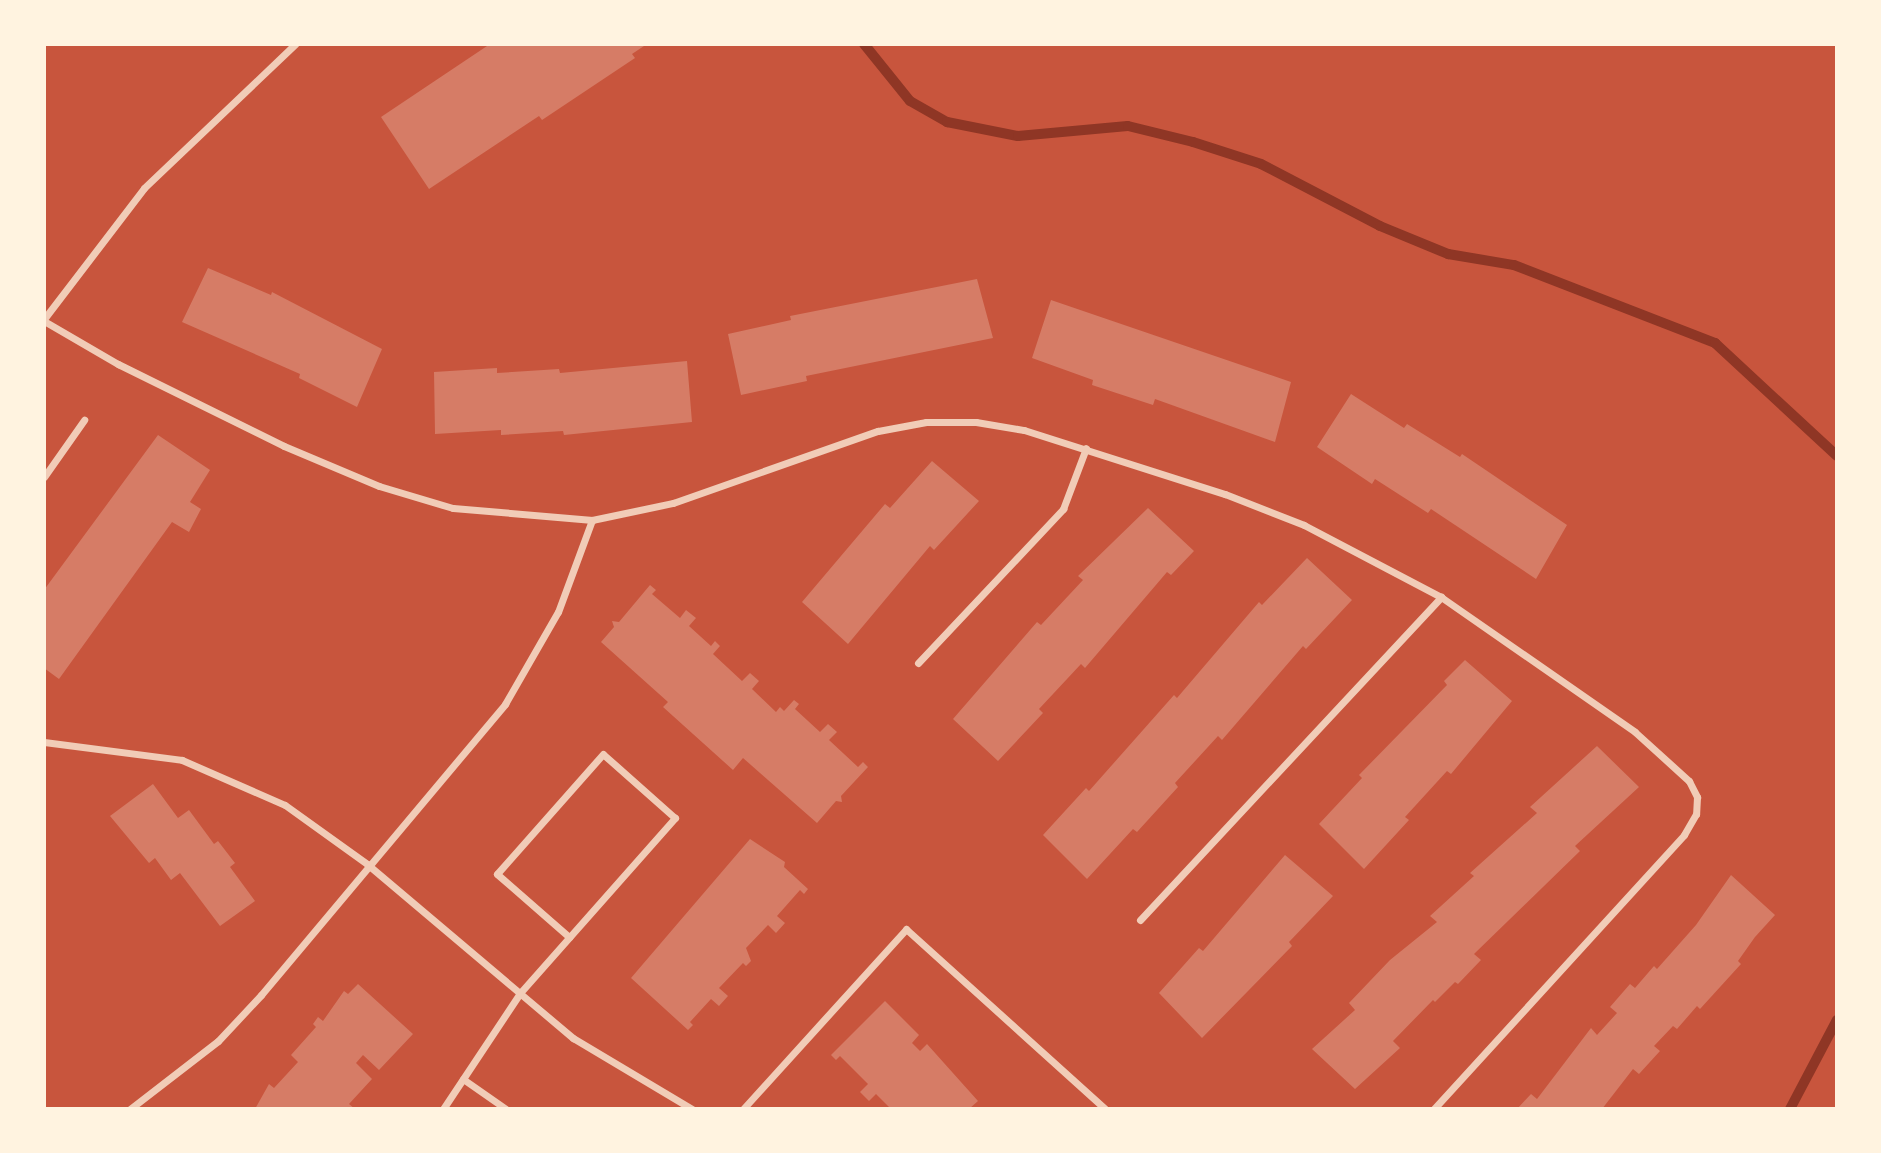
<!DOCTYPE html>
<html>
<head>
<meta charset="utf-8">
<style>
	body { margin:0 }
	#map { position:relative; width:1881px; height:1153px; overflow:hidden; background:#c8553d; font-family:Arial,sans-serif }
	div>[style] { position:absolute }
	.stream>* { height:10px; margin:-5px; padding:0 5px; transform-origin:5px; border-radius:5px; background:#8f3625 }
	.building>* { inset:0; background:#d67c66 }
	.minor>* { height:7px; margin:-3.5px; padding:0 3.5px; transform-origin:3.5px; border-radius:3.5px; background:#f1ccb7 }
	span { translate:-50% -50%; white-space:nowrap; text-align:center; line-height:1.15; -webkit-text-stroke:7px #fff3e0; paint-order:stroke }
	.frame { position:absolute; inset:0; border:46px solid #fff3e0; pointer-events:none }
</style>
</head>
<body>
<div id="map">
	<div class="stream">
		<div style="left:864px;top:44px;width:73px;rotate:51.1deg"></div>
		<div style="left:910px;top:101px;width:43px;rotate:29.6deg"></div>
		<div style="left:947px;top:122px;width:72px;rotate:11.2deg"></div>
		<div style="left:1018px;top:136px;width:110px;rotate:-5.2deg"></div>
		<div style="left:1128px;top:126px;width:67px;rotate:13.8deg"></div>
		<div style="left:1193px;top:142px;width:71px;rotate:17.9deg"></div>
		<div style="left:1261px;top:164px;width:134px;rotate:27.5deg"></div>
		<div style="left:1380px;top:226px;width:74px;rotate:22.4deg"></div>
		<div style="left:1448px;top:254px;width:67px;rotate:9.5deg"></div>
		<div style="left:1514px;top:265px;width:216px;rotate:21.2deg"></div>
		<div style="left:1715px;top:343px;width:166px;rotate:42.8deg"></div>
		<div style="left:1790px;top:1109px;width:101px;rotate:-62.2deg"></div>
	</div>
	<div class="building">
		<div style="clip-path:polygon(490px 44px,647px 44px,632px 54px,635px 58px,542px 120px,539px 116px,429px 189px,381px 117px)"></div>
		<div style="clip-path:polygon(208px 268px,271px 295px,272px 292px,382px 349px,357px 407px,299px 378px,300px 374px,182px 322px)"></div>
		<div style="clip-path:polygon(977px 279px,993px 338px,806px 376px,807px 381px,741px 395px,728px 334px,791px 320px,790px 316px)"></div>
		<div style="clip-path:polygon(1051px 300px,1291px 382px,1275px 442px,1155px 399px,1153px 405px,1092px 385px,1093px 380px,1032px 358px)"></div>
		<div style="clip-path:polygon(687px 361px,692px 422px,564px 435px,563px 431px,501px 435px,501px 430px,435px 434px,434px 372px,497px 368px,497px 373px,559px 369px,560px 373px)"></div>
		<div style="clip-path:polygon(1351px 394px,1404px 428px,1407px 424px,1460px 457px,1462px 454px,1567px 525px,1536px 579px,1431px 509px,1428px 513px,1375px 479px,1372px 484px,1317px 447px)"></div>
		<div style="clip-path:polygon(158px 435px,210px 470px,190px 502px,201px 509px,189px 532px,172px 522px,59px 679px,44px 668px,44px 590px)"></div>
		<div style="clip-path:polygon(932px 461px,979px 501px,934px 550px,930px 546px,848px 644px,802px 602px,885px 504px,890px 508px)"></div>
		<div style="clip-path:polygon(1148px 508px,1194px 551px,1171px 575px,1167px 572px,1085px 668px,1081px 664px,1039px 709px,1043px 713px,998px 761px,953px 719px,1037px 622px,1041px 625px,1083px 580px,1078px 576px)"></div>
		<div style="clip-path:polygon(1307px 558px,1352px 600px,1306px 649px,1303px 646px,1222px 740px,1218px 736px,1175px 783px,1178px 787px,1137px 832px,1133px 829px,1087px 879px,1043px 835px,1086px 788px,1089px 791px,1174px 695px,1177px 698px,1259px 602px,1262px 605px)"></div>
		<div style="clip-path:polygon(650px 585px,656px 590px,652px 594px,680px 618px,686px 610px,696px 618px,689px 626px,711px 646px,715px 641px,720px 646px,713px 654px,742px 681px,750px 673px,759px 681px,752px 689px,776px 712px,780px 707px,784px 711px,794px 700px,799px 704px,795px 709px,820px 732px,828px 724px,837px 732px,829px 740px,858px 767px,863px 762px,868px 767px,841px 796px,842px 802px,836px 801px,817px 823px,743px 758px,733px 770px,663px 707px,668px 702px,601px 642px,614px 627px,612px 621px,619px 622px)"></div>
		<div style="clip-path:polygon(1465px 660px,1512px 701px,1451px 774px,1447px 771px,1405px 817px,1409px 820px,1364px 869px,1319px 824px,1362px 778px,1359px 775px,1447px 685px,1444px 681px)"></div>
		<div style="clip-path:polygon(1597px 746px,1639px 787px,1575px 846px,1580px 851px,1474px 954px,1481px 960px,1458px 984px,1455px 982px,1435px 1002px,1433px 1000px,1393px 1041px,1400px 1048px,1355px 1089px,1312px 1049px,1355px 1010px,1349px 1003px,1390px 960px,1437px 922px,1430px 916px,1474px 876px,1470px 873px,1537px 813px,1530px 807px)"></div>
		<div style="clip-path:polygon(153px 784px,178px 818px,189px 810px,214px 844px,218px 841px,235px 863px,230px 867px,255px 901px,220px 926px,180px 873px,171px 880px,155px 858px,149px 863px,110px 816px)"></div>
		<div style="clip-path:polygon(750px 839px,785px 862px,784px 867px,808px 889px,804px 894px,800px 890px,777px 916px,785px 923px,776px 933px,768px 925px,746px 948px,751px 961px,746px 966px,743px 963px,719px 988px,728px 996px,719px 1006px,711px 999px,690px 1022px,693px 1025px,688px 1030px,631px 978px)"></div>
		<div style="clip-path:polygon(1285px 855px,1333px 896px,1289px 942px,1292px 946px,1202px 1038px,1159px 993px,1199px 948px,1203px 951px)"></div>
		<div style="clip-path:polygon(1731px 875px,1775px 915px,1755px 937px,1738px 961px,1741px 964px,1700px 1009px,1697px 1006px,1677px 1029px,1673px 1026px,1654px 1046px,1660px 1051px,1639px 1074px,1633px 1069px,1602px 1109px,1517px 1109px,1531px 1094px,1537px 1099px,1591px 1028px,1597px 1035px,1617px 1013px,1610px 1007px,1630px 984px,1635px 988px,1654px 966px,1657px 969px,1696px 925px)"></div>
		<div style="clip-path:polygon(358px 984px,413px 1034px,379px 1070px,363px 1055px,356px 1063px,372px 1079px,349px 1104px,355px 1109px,255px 1109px,269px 1084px,274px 1088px,298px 1062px,291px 1055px,316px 1027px,313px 1024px,318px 1017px,323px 1021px,344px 991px,348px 994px)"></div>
		<div style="clip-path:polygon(885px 1001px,919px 1035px,912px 1043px,920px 1051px,927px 1044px,978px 1101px,969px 1109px,891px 1109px,876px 1094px,869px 1101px,860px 1092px,868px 1084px,840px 1056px,836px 1060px,831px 1055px)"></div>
	</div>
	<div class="minor">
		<div style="left:44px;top:319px;width:165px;rotate:-52.6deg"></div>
		<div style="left:144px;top:188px;width:209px;rotate:-43.6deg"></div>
		<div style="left:44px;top:321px;width:86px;rotate:30.2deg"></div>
		<div style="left:118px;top:364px;width:185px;rotate:26.3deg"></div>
		<div style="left:284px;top:446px;width:103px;rotate:22.8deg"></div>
		<div style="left:379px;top:486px;width:77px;rotate:16.6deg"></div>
		<div style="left:453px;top:508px;width:140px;rotate:4.9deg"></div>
		<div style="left:592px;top:520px;width:83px;rotate:-11.9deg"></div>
		<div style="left:673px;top:503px;width:217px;rotate:-19.4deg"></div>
		<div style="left:878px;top:431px;width:49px;rotate:-10.6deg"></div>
		<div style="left:926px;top:422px;width:50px"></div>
		<div style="left:976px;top:422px;width:49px;rotate:9.5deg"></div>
		<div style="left:1024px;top:430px;width:211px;rotate:17.7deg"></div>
		<div style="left:1225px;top:494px;width:85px;rotate:21.4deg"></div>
		<div style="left:1304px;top:525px;width:155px;rotate:27.7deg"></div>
		<div style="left:1441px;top:597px;width:236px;rotate:34.8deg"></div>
		<div style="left:1635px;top:732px;width:73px;rotate:42.2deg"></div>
		<div style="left:1689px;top:781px;width:18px;rotate:63deg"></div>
		<div style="left:1697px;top:797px;width:17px;rotate:93deg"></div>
		<div style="left:1696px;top:814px;width:24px;rotate:120deg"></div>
		<div style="left:1684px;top:835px;width:371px;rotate:132.4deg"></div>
		<div style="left:44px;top:477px;width:70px;rotate:-54.9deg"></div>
		<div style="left:918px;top:663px;width:212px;rotate:-46.7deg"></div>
		<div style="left:1063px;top:509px;width:65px;rotate:-69.3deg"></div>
		<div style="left:44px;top:742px;width:139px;rotate:7.4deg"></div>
		<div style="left:182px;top:760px;width:112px;rotate:23.6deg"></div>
		<div style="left:285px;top:805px;width:101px;rotate:35.7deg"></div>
		<div style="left:367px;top:864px;width:270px;rotate:40.2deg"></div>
		<div style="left:573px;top:1038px;width:139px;rotate:30.8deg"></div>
		<div style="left:1140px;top:920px;width:442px;rotate:-47deg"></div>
		<div style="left:463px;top:1079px;width:52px;rotate:34.9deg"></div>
		<div style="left:130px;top:1109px;width:111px;rotate:-37.7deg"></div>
		<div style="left:218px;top:1041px;width:63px;rotate:-46.9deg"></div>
		<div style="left:261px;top:995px;width:380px;rotate:-50deg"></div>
		<div style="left:505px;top:704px;width:106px;rotate:-60.1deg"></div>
		<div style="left:558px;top:612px;width:98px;rotate:-69.7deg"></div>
		<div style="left:443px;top:1109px;width:139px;rotate:-56.4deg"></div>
		<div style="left:520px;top:993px;width:234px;rotate:-48.5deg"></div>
		<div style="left:675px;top:818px;width:96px;rotate:-138.4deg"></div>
		<div style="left:603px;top:754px;width:160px;rotate:131.5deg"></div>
		<div style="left:497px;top:874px;width:96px;rotate:41.2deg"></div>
		<div style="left:743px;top:1109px;width:243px;rotate:-47.8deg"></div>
		<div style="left:906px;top:929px;width:268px;rotate:42.1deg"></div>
	</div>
	<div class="frame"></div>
</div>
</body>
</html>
